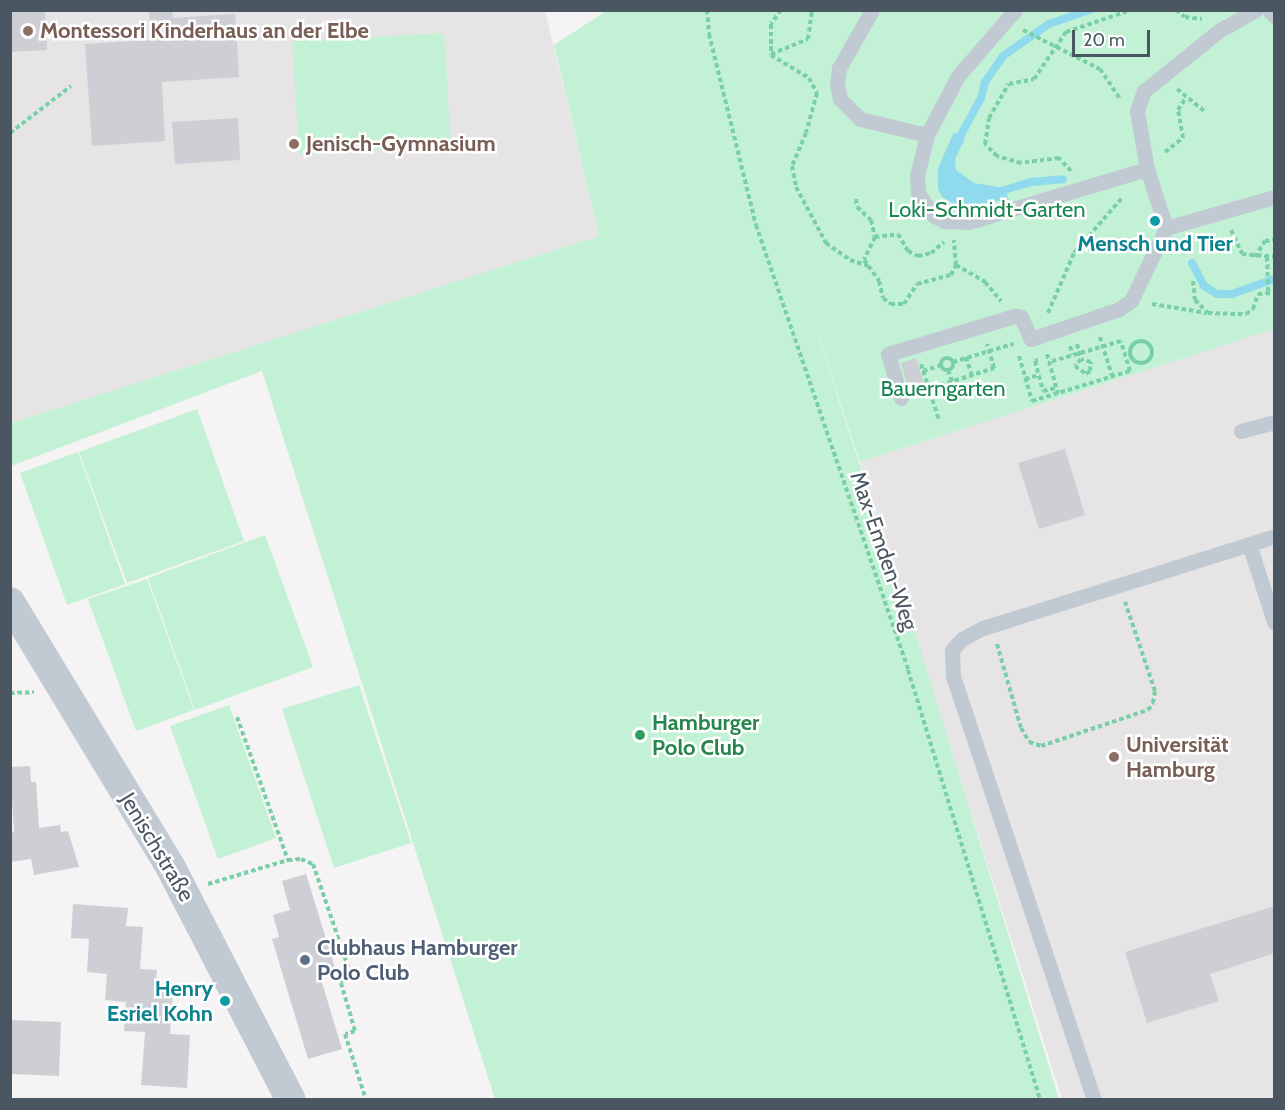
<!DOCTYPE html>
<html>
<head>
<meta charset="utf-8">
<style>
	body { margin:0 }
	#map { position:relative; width:1285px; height:1110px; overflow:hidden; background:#f5f3f3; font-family:Cabin,sans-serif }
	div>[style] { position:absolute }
	.education>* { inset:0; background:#e6e4e5 }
	.green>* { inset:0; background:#c3f1d5 }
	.water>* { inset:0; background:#90daee }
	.stream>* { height:8px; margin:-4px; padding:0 4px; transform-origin:4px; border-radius:4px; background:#90daee }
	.building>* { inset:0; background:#cdcfd5 }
	.path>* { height:4px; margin-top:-2px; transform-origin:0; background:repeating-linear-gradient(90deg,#7ad0a6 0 4.5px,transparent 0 7.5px) }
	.path>.ring { margin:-2px; padding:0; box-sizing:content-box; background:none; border:4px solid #7ad0a6; border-radius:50% }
	.lane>* { height:15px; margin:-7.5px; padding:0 7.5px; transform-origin:7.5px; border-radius:7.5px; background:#c1cad2 }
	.street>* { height:30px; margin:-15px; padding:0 15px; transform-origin:15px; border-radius:15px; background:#c1cad2 }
	.dots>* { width:16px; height:16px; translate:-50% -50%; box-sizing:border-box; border:3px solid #fff; border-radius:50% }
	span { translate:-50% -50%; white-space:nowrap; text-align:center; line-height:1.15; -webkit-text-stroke:5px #fff; paint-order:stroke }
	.education-label { font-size:22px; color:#785e54; font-weight:700 }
	.left { translate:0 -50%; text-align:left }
	.park-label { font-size:22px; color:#17864f }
	.culture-label { font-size:22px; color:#0d838f; font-weight:700 }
	.right { translate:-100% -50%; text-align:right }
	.street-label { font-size:22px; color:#4a5661 }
	.leisure-label { font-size:22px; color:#27864d; font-weight:700 }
	.service-label { font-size:22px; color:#4e5e75; font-weight:700 }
	.frame { position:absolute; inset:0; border:12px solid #4a5661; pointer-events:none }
	.scale { position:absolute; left:1072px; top:30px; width:78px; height:27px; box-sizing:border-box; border:3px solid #4a5661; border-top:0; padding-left:8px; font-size:18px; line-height:21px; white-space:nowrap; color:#4a5661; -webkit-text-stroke:4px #fff; paint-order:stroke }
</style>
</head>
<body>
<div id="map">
	<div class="education">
		<div style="clip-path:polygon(11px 11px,545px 11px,599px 236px,11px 423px)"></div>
		<div style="clip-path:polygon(1274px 329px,1274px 1099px,1062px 1099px,860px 462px)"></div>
	</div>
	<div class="green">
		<div style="clip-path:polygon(606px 11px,1274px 11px,1274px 329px,860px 462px,796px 270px,920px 648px,1059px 1099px,495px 1099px,262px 371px,11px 466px,11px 423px,599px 236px,554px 45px)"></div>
		<div style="clip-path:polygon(444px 33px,451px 146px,299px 155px,292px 41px)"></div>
		<div style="clip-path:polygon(197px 409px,244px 541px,127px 583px,79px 452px)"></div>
		<div style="clip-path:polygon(78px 452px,125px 584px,67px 605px,20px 473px)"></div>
		<div style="clip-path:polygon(265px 535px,313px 667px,195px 710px,148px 578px)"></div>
		<div style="clip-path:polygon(147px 579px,194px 710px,136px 731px,88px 599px)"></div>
		<div style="clip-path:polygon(359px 685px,411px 843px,334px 868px,282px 709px)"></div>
		<div style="clip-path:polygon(229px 705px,276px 838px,218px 859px,170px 726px)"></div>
	</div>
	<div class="water">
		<div style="clip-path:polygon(954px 132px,965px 138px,955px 159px,956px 170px,974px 183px,1005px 188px,1009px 200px,958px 206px,942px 197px,938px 189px,938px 168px)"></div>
	</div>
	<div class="stream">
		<div style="left:956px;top:144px;width:52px;rotate:-61.5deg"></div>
		<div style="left:981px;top:98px;width:16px;rotate:-76deg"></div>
		<div style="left:985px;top:82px;width:32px;rotate:-55deg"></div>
		<div style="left:1003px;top:56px;width:56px;rotate:-34.8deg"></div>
		<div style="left:1049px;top:24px;width:43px;rotate:-18.9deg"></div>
		<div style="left:998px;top:192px;width:34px;rotate:-17deg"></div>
		<div style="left:1031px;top:182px;width:32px;rotate:-5deg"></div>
		<div style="left:1192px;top:263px;width:26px;rotate:62deg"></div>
		<div style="left:1204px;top:286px;width:15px;rotate:32deg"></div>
		<div style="left:1217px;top:294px;width:15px"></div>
		<div style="left:1232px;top:294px;width:45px;rotate:-19.7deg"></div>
	</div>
	<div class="building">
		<div style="clip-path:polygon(10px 10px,45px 10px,47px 50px,10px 52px)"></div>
		<div style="clip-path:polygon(149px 10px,172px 10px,173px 18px,235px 14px,239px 77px,162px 82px,165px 141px,92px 146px,85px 44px,151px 40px)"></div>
		<div style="clip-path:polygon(238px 118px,240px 160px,175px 164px,172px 122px)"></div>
		<div style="clip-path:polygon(916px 358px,925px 386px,909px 391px,901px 363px)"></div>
		<div style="clip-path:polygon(1065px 449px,1085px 515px,1039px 529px,1018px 463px)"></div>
		<div style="clip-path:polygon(30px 766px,31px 782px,36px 782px,39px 828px,60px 825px,61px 832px,68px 831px,79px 867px,34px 875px,31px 859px,10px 862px,10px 833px,14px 832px,10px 767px)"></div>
		<div style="clip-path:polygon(306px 874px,336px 971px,320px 976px,342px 1049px,308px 1059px,272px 939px,279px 937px,273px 915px,290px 910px,282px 881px)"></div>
		<div style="clip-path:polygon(73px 904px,128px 908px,126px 926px,143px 927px,140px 969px,157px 970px,155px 991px,173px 992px,170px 1034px,190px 1035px,187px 1088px,141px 1085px,145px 1032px,124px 1031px,126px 1002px,105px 1000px,107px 974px,87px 972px,89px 939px,71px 938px)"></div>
		<div style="clip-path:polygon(1275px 906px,1275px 953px,1210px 974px,1219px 1001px,1147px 1023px,1125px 952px)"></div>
		<div style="clip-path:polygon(10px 1020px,61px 1022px,59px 1076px,10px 1074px)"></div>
	</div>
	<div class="path">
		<div style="left:707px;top:10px;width:24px;rotate:85deg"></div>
		<div style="left:709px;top:34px;width:197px;rotate:76.2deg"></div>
		<div style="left:756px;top:225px;width:470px;rotate:71.1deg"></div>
		<div style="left:908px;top:670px;width:450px;rotate:72.9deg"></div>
		<div style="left:781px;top:10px;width:17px;rotate:126deg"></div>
		<div style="left:771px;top:24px;width:31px;rotate:90deg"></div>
		<div style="left:771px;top:55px;width:44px;rotate:31.2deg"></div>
		<div style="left:809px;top:78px;width:17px;rotate:62deg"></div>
		<div style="left:817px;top:93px;width:41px;rotate:105.4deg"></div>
		<div style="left:806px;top:133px;width:36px;rotate:113deg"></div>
		<div style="left:792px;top:166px;width:21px;rotate:79deg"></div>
		<div style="left:796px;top:187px;width:64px;rotate:61.8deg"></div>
		<div style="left:826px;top:243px;width:29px;rotate:35deg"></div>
		<div style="left:850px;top:260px;width:19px;rotate:18deg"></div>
		<div style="left:1176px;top:10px;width:11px;rotate:38deg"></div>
		<div style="left:1185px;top:17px;width:17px;rotate:7deg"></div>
		<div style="left:1023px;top:30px;width:86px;rotate:26.9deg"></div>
		<div style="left:1100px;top:69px;width:36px;rotate:56deg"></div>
		<div style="left:771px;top:54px;width:40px;rotate:-22deg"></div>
		<div style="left:808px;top:39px;width:29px;rotate:-82deg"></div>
		<div style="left:1177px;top:89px;width:35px;rotate:39deg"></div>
		<div style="left:10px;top:133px;width:77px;rotate:-37.6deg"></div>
		<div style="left:1165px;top:152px;width:23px;rotate:-38deg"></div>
		<div style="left:1183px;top:138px;width:28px;rotate:-100deg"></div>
		<div style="left:1178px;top:110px;width:15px;rotate:-58deg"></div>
		<div style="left:1071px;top:171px;width:18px;rotate:-133deg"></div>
		<div style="left:1059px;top:158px;width:38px;rotate:173deg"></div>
		<div style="left:1021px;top:163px;width:25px;rotate:-164deg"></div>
		<div style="left:997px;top:156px;width:17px;rotate:-135deg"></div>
		<div style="left:985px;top:144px;width:26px;rotate:-81deg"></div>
		<div style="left:989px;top:118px;width:39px;rotate:-60deg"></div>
		<div style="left:1009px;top:84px;width:25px;rotate:-11deg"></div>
		<div style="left:1034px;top:79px;width:57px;rotate:-55.8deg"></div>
		<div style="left:1066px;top:32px;width:69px;rotate:-18.7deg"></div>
		<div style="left:856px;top:199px;width:8px;rotate:83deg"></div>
		<div style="left:857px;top:207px;width:19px;rotate:43deg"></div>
		<div style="left:871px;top:220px;width:17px;rotate:77deg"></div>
		<div style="left:875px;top:237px;width:23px;rotate:-7deg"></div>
		<div style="left:898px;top:234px;width:20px;rotate:60deg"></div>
		<div style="left:908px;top:251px;width:11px;rotate:27deg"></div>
		<div style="left:918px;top:256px;width:13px;rotate:-13deg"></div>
		<div style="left:931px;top:253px;width:17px;rotate:-40deg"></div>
		<div style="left:1231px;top:230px;width:26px;rotate:65deg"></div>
		<div style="left:1242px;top:254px;width:32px;rotate:5deg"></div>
		<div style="left:875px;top:237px;width:25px;rotate:116deg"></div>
		<div style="left:864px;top:260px;width:26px;rotate:54deg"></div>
		<div style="left:879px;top:281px;width:17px;rotate:77deg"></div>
		<div style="left:883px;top:298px;width:10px;rotate:37deg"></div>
		<div style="left:891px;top:304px;width:13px"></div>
		<div style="left:904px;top:304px;width:24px;rotate:-57deg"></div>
		<div style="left:917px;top:284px;width:35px;rotate:-15deg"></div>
		<div style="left:951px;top:275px;width:11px;rotate:-63deg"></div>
		<div style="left:956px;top:265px;width:25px;rotate:-95deg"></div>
		<div style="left:1255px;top:257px;width:19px;rotate:-58deg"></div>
		<div style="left:1265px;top:241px;width:9px;rotate:-6deg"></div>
		<div style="left:1267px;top:257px;width:35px;rotate:88deg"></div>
		<div style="left:956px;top:265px;width:34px;rotate:30deg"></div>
		<div style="left:985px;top:282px;width:25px;rotate:50deg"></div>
		<div style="left:1193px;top:281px;width:19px;rotate:84deg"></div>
		<div style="left:1195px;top:300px;width:18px;rotate:45deg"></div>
		<div style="left:1208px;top:313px;width:38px;rotate:2deg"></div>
		<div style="left:1246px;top:314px;width:9px;rotate:-36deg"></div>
		<div style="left:1253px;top:309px;width:16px;rotate:-72deg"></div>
		<div style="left:1258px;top:294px;width:16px;rotate:-4deg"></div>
		<div style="left:1152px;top:304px;width:56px;rotate:9.3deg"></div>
		<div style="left:1048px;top:313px;width:65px;rotate:-66.6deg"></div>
		<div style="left:1074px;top:253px;width:73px;rotate:-48.9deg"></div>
		<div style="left:1100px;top:337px;width:41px;rotate:72.9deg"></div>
		<div class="ring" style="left:1130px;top:341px;width:18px;height:18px"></div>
		<div style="left:1077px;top:344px;width:16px;rotate:75deg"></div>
		<div style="left:1081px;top:359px;width:9px;rotate:131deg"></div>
		<div style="left:1075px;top:366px;width:14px;rotate:36deg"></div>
		<div style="left:1086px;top:374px;width:5px;rotate:-37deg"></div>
		<div style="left:1090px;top:371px;width:9px;rotate:-84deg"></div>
		<div style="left:1091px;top:362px;width:10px;rotate:-163deg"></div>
		<div style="left:1070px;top:346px;width:9px;rotate:72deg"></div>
		<div style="left:1047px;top:354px;width:41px;rotate:74.6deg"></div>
		<div style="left:1019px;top:356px;width:47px;rotate:73.9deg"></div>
		<div style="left:1032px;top:401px;width:102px;rotate:-17deg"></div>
		<div style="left:1130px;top:371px;width:31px;rotate:-107deg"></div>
		<div style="left:1121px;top:341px;width:75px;rotate:163.7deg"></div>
		<div style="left:966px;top:357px;width:19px;rotate:72deg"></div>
		<div class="ring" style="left:941px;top:358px;width:8px;height:8px"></div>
		<div style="left:1038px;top:360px;width:3px;rotate:162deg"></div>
		<div style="left:1035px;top:361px;width:31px;rotate:75deg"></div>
		<div style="left:1043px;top:391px;width:13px;rotate:-13deg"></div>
		<div style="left:953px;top:362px;width:63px;rotate:-16.7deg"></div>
		<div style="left:921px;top:364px;width:59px;rotate:72.2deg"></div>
		<div style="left:948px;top:370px;width:12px;rotate:70deg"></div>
		<div style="left:923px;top:371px;width:19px;rotate:-18deg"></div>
		<div style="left:1025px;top:379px;width:15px;rotate:-16deg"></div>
		<div style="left:919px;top:392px;width:79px;rotate:-17.7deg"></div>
		<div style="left:994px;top:368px;width:25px;rotate:-106deg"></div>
		<div style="left:997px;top:644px;width:87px;rotate:74.1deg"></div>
		<div style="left:1021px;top:728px;width:16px;rotate:60deg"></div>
		<div style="left:1029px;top:742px;width:13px;rotate:18deg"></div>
		<div style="left:1041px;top:746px;width:113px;rotate:-18.6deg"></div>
		<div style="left:1148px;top:710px;width:9px;rotate:-54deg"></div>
		<div style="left:1153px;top:703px;width:12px;rotate:-81deg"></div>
		<div style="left:1155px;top:691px;width:94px;rotate:-108.6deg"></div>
		<div style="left:10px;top:693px;width:24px;rotate:-2deg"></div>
		<div style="left:237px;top:717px;width:152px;rotate:70.4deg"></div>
		<div style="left:208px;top:884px;width:84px;rotate:-16.7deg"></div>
		<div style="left:288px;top:860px;width:13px;rotate:-4deg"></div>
		<div style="left:301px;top:859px;width:13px;rotate:23deg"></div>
		<div style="left:313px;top:864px;width:109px;rotate:71.2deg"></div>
		<div style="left:348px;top:967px;width:17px;rotate:114deg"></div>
		<div style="left:341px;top:983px;width:50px;rotate:73.7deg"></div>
		<div style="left:355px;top:1031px;width:10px;rotate:163deg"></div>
		<div style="left:345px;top:1034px;width:69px;rotate:72.3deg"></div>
	</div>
	<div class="lane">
		<div style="left:872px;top:10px;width:67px;rotate:119.6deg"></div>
		<div style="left:839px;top:68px;width:16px;rotate:97deg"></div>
		<div style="left:837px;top:84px;width:15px;rotate:79deg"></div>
		<div style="left:840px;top:99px;width:28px;rotate:45deg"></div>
		<div style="left:860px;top:119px;width:69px;rotate:13.4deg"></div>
		<div style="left:1015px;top:10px;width:87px;rotate:130.8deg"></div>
		<div style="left:958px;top:76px;width:67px;rotate:117.7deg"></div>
		<div style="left:927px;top:135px;width:42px;rotate:103.7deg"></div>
		<div style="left:917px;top:176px;width:17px;rotate:87deg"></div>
		<div style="left:918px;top:193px;width:27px;rotate:56deg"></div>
		<div style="left:933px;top:215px;width:13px;rotate:29deg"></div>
		<div style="left:944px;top:221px;width:25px;rotate:2deg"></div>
		<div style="left:969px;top:222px;width:186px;rotate:-16.6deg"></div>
		<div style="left:1147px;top:169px;width:59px;rotate:-99.8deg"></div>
		<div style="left:1137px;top:111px;width:21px;rotate:-71deg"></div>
		<div style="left:1144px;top:91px;width:97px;rotate:-38.8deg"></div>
		<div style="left:1220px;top:30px;width:41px;rotate:-29.1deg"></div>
		<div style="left:1269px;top:10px;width:8px;rotate:50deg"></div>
		<div style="left:1147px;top:169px;width:62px;rotate:72.1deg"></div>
		<div style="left:901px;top:398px;width:46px;rotate:-106.5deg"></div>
		<div style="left:888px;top:354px;width:133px;rotate:-16.7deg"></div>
		<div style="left:1015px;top:316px;width:6px;rotate:9deg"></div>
		<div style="left:1021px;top:317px;width:24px;rotate:66deg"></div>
		<div style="left:1031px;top:339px;width:93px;rotate:-18.8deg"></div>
		<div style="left:1119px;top:309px;width:14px;rotate:-34deg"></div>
		<div style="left:1131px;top:301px;width:81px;rotate:-64.4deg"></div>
		<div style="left:1166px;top:228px;width:112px;rotate:-16deg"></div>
		<div style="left:1241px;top:431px;width:34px;rotate:-15deg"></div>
		<div style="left:1249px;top:544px;width:82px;rotate:72.2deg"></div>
		<div style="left:1094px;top:1100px;width:446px;rotate:-108.4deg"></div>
		<div style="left:953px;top:677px;width:27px;rotate:-92deg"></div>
		<div style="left:952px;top:650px;width:15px;rotate:-48deg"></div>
		<div style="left:962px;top:639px;width:24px;rotate:-28deg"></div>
		<div style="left:983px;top:628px;width:305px;rotate:-17.5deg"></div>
	</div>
	<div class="street">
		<div style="left:10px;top:602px;width:309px;rotate:58.8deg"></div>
		<div style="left:170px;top:866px;width:263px;rotate:62.7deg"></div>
	</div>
	<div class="dots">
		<div style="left:28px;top:31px;background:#8d6e63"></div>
		<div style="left:294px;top:144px;background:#8d6e63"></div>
		<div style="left:1155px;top:221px;background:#0f9aa8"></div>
		<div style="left:640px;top:735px;background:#2e9e5b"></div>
		<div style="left:1114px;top:757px;background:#8d6e63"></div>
		<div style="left:305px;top:960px;background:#5c6f8a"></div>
		<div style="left:225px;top:1001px;background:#0f9aa8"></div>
	</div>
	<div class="education-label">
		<span class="left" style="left:40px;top:31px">Montessori Kinderhaus an der Elbe</span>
		<span class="left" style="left:306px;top:144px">Jenisch-Gymnasium</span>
		<span class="left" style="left:1126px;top:757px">Universität<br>Hamburg</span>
	</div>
	<div class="park-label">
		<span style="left:987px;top:210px">Loki-Schmidt-Garten</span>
		<span style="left:943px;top:389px">Bauerngarten</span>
	</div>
	<div class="culture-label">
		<span style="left:1155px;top:244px">Mensch und Tier</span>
		<span class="right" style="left:213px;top:1001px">Henry<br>Esriel Kohn</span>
	</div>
	<div class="street-label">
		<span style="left:884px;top:551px;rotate:71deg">Max-Emden-Weg</span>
		<span style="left:157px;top:847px;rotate:59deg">Jenischstraße</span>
	</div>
	<div class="leisure-label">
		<span class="left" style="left:652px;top:735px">Hamburger<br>Polo Club</span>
	</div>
	<div class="service-label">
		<span class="left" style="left:317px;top:960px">Clubhaus Hamburger<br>Polo Club</span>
	</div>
	<div class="frame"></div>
	<div class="scale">20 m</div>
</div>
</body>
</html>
